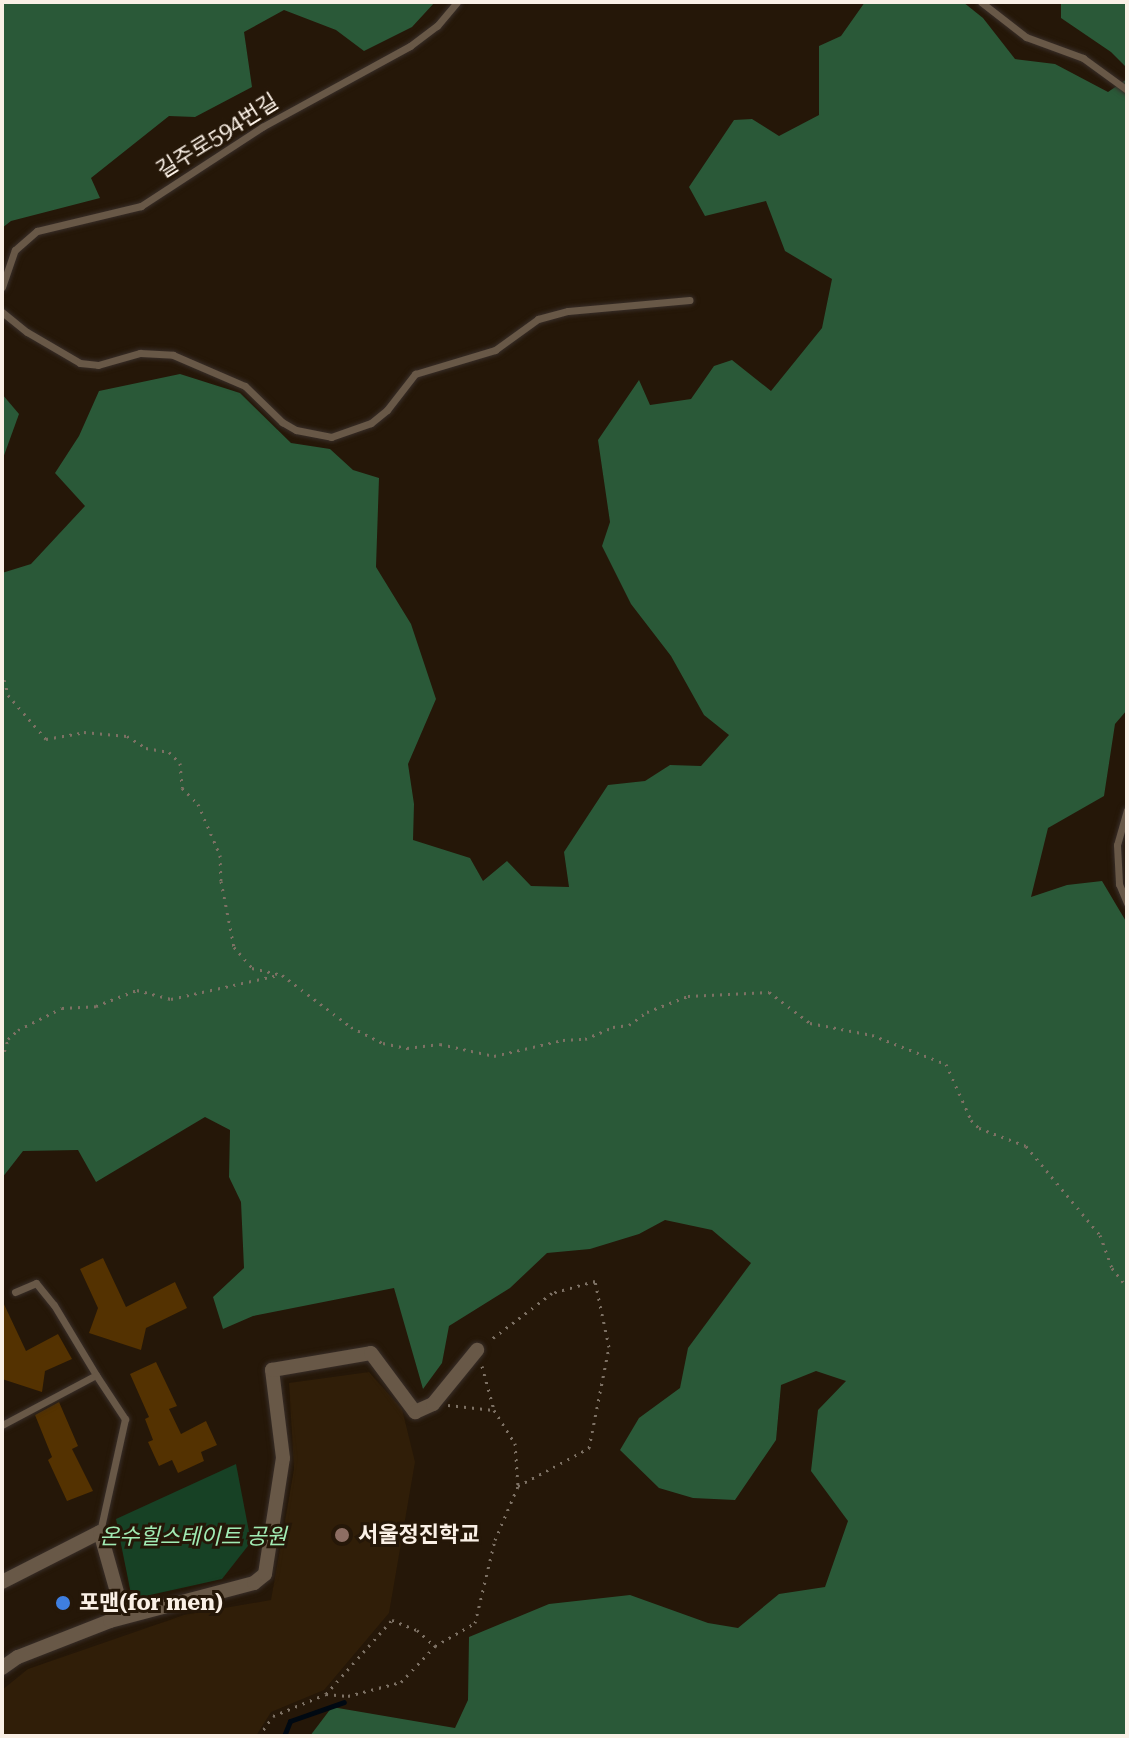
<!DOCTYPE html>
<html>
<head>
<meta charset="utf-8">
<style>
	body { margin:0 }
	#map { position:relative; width:1129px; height:1738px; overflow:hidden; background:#251708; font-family:"Roboto Serif","Noto Sans KR",serif }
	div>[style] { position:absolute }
	.built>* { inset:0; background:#301e08 }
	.green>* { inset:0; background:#174125 }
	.forest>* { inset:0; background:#2a5938 }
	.stream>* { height:5px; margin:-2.5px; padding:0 2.5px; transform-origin:2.5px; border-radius:2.5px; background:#000912 }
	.building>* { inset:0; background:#543201 }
	.path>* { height:3px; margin-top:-1.5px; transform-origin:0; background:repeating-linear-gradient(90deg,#7d7164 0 2px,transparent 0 8px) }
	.roads { filter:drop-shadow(0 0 2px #382e29) drop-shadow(0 0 2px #382e29) }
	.lane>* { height:7px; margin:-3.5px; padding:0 3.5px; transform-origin:3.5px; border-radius:3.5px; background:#685847 }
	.street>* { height:14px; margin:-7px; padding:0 7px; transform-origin:7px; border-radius:7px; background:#685847 }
	.dots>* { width:22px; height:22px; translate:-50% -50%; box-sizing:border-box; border:4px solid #251708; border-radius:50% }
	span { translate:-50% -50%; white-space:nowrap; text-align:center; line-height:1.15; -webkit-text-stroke:6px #251708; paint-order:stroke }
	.street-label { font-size:22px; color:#faf0e6 }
	.poi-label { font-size:22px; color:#faf0e6; font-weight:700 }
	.left { translate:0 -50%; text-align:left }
	.park-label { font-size:22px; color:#a1ebb4; font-style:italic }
	.frame { position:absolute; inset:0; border:4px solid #faf0e6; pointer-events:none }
</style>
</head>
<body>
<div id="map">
	<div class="built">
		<div style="clip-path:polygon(369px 1372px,402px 1409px,415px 1462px,389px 1613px,324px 1690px,271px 1712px,256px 1736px,2px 1736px,2px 1690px,28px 1669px,184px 1615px,271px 1600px,294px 1469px,289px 1383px)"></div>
	</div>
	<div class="green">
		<div style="clip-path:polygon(236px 1464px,251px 1542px,222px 1579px,132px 1599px,116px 1519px)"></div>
	</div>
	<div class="forest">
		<div style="clip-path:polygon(2px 2px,435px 2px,412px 27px,364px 51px,336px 30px,284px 10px,244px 32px,252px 87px,195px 117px,169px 116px,91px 178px,100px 198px,11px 221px,2px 228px)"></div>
		<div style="clip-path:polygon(865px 2px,963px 2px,983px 18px,1015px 59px,1055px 64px,1108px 92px,1127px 79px,1127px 710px,1115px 724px,1104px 796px,1048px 828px,1031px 897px,1067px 885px,1102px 881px,1127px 923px,1127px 1736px,310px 1736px,332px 1707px,455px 1728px,468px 1700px,469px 1637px,549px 1604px,630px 1595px,708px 1623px,738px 1628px,779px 1594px,825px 1587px,848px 1521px,811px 1471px,818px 1410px,846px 1381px,816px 1371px,781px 1385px,776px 1440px,735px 1500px,693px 1498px,659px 1488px,620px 1450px,639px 1418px,680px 1388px,688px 1348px,751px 1263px,712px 1230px,665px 1220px,639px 1234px,590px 1249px,547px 1253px,510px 1288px,449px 1326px,442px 1363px,423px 1389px,394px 1288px,253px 1316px,223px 1329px,213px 1297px,244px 1268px,241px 1202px,229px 1177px,230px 1130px,205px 1117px,96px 1182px,78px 1150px,23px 1151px,2px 1178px,2px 573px,31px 564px,85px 506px,55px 473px,79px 436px,99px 391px,180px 374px,240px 393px,291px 443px,330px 449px,353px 470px,379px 478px,376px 567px,411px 624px,436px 699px,408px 764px,414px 804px,413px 840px,470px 858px,483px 881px,507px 861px,531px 886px,569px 887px,564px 852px,608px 785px,645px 781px,670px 765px,701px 766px,729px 735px,704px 715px,671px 656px,631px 604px,602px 546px,610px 522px,598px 440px,639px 380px,650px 405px,691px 399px,714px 366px,732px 360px,771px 391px,822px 328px,832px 279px,785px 251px,766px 201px,705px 216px,689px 187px,734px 120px,752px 119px,779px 136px,819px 115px,819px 46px,841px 36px)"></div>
		<div style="clip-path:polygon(1061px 2px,1127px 2px,1127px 68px,1111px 52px,1061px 18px)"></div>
		<div style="clip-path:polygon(2px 394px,19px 414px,2px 461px)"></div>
	</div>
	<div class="stream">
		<div style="left:284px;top:1736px;width:16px;rotate:-68deg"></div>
		<div style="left:290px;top:1721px;width:57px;rotate:-19.4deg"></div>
	</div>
	<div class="building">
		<div style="clip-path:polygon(103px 1258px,126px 1307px,175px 1282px,187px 1308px,146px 1328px,141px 1350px,89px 1333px,98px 1308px,80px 1269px)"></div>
		<div style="clip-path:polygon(2px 1300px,26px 1351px,58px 1334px,72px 1359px,45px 1371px,42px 1392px,2px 1379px)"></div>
		<div style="clip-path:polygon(156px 1362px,177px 1406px,169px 1409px,181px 1434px,206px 1421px,217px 1445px,201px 1452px,204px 1461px,178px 1473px,172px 1460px,159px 1466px,148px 1442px,153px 1440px,145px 1419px,149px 1417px,130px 1374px)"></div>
		<div style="clip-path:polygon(59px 1402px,78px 1446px,72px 1449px,93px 1491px,67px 1501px,48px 1460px,52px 1457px,35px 1415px)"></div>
	</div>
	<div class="path">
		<div style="left:2px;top:672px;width:24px;rotate:75deg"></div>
		<div style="left:8px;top:695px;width:58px;rotate:49.2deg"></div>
		<div style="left:46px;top:739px;width:39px;rotate:-10deg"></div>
		<div style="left:84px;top:732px;width:43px;rotate:5.3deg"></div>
		<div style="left:127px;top:736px;width:22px;rotate:32deg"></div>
		<div style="left:146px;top:748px;width:23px;rotate:10deg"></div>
		<div style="left:169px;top:752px;width:16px;rotate:45deg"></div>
		<div style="left:180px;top:763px;width:25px;rotate:85deg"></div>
		<div style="left:182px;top:788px;width:23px;rotate:45deg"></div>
		<div style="left:198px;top:804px;width:56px;rotate:66.7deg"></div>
		<div style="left:220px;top:855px;width:26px;rotate:88deg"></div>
		<div style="left:221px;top:881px;width:67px;rotate:78.9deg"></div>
		<div style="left:234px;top:947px;width:28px;rotate:49deg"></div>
		<div style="left:252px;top:968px;width:31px;rotate:13deg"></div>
		<div style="left:282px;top:975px;width:86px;rotate:37deg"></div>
		<div style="left:351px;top:1027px;width:36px;rotate:27deg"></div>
		<div style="left:383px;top:1043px;width:25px;rotate:12deg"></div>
		<div style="left:407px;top:1048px;width:33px;rotate:-7deg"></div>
		<div style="left:440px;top:1044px;width:55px;rotate:12.5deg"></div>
		<div style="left:494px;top:1056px;width:71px;rotate:-13.1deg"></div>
		<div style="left:563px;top:1040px;width:22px;rotate:-3deg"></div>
		<div style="left:585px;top:1039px;width:30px;rotate:-23deg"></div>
		<div style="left:613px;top:1027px;width:16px;rotate:-7deg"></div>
		<div style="left:629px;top:1025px;width:22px;rotate:-36deg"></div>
		<div style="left:647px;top:1012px;width:44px;rotate:-21.3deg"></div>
		<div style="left:688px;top:996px;width:81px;rotate:-2.8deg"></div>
		<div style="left:769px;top:992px;width:51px;rotate:37.1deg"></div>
		<div style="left:810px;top:1023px;width:63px;rotate:11deg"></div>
		<div style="left:872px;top:1035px;width:79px;rotate:21.4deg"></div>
		<div style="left:946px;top:1064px;width:61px;rotate:65.9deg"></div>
		<div style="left:971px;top:1120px;width:11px;rotate:45deg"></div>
		<div style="left:979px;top:1128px;width:50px;rotate:21deg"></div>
		<div style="left:1026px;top:1146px;width:116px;rotate:50.3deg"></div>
		<div style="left:1100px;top:1235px;width:35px;rotate:70deg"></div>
		<div style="left:1112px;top:1268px;width:24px;rotate:52deg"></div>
		<div style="left:2px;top:1059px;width:21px;rotate:-73deg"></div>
		<div style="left:8px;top:1039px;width:13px;rotate:-42deg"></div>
		<div style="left:18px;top:1030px;width:49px;rotate:-26.6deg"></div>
		<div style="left:62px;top:1008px;width:34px;rotate:-3deg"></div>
		<div style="left:96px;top:1006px;width:44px;rotate:-21.3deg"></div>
		<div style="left:137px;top:990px;width:35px;rotate:15deg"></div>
		<div style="left:171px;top:999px;width:110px;rotate:-12.6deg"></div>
		<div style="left:482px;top:1366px;width:46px;rotate:74.7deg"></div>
		<div style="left:448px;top:1405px;width:46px;rotate:6.2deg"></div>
		<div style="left:494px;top:1410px;width:39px;rotate:58deg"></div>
		<div style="left:515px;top:1443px;width:43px;rotate:86deg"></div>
		<div style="left:326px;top:1694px;width:99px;rotate:-48.3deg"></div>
		<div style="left:392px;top:1620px;width:27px;rotate:22deg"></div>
		<div style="left:417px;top:1630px;width:24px;rotate:42deg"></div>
		<div style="left:259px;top:1736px;width:24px;rotate:-55deg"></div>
		<div style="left:273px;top:1716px;width:57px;rotate:-22.5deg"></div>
		<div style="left:326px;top:1694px;width:22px;rotate:5deg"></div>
		<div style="left:348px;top:1696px;width:55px;rotate:-14.8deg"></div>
		<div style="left:401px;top:1682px;width:50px;rotate:-46.6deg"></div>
		<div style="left:435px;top:1646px;width:46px;rotate:-29.9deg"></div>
		<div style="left:475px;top:1623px;width:85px;rotate:-76.5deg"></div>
		<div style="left:495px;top:1540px;width:59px;rotate:-66.9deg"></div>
		<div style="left:518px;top:1486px;width:81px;rotate:-28.2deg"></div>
		<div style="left:589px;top:1448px;width:103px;rotate:-78.8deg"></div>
		<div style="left:609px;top:1347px;width:67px;rotate:-102deg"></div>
		<div style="left:595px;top:1281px;width:45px;rotate:164.4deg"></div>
		<div style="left:552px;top:1293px;width:79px;rotate:142.7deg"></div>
	</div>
	<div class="roads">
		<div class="lane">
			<div style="left:981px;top:2px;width:57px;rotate:37.9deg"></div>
			<div style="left:1026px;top:37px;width:61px;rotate:20.2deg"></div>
			<div style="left:1083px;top:58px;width:54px;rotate:36deg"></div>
			<div style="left:2px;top:287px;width:39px;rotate:-71deg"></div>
			<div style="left:15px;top:250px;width:29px;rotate:-41deg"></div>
			<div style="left:37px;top:231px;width:107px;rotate:-13.5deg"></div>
			<div style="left:141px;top:206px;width:145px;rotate:-33.1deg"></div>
			<div style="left:262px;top:127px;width:169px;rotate:-28.7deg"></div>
			<div style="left:410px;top:46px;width:34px;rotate:-37deg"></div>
			<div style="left:437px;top:26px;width:31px;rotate:-50deg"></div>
			<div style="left:2px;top:312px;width:32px;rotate:39deg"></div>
			<div style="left:27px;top:332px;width:61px;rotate:30.3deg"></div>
			<div style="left:80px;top:363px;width:18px;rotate:6deg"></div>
			<div style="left:98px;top:365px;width:44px;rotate:-15.9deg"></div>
			<div style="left:140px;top:353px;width:33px;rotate:3deg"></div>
			<div style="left:173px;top:355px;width:78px;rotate:23.3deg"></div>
			<div style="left:245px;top:386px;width:52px;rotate:44.2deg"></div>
			<div style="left:282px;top:422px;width:16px;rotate:30deg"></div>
			<div style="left:296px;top:430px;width:36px;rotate:11deg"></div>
			<div style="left:331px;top:437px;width:42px;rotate:-19.3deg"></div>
			<div style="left:371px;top:423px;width:21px;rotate:-39deg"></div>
			<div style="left:387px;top:410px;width:46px;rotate:-52.1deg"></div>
			<div style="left:415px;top:374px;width:84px;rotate:-16.7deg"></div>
			<div style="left:495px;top:350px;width:53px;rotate:-35.8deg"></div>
			<div style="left:538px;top:319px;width:31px;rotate:-15deg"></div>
			<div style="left:568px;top:311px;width:122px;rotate:-5.2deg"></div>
			<div style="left:1127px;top:810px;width:36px;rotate:106deg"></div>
			<div style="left:1117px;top:845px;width:39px;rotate:87deg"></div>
			<div style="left:1119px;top:884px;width:21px;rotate:67deg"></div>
			<div style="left:15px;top:1292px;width:23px;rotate:-23deg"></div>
			<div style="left:36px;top:1283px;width:28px;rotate:51deg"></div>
			<div style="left:54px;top:1305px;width:82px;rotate:59deg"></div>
			<div style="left:2px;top:1425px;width:106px;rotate:-28deg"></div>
			<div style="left:96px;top:1375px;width:53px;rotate:56.6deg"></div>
			<div style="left:125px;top:1419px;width:116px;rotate:102.5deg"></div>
		</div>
		<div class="street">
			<div style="left:2px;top:1582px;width:110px;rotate:-27deg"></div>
			<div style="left:100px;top:1532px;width:88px;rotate:74.2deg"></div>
			<div style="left:2px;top:1668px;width:19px;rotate:-35deg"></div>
			<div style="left:18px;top:1657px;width:99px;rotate:-21.4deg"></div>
			<div style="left:110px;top:1621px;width:149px;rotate:-14.8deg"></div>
			<div style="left:254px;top:1583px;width:14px;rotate:-39deg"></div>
			<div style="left:265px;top:1574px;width:117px;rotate:-81.2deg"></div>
			<div style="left:283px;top:1458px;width:89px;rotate:-97.1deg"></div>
			<div style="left:272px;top:1370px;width:100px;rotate:-9.7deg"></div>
			<div style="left:371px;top:1353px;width:74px;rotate:53.3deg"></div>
			<div style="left:415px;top:1412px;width:20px;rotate:-24deg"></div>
			<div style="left:433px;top:1404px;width:70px;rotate:-50.8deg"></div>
		</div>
	</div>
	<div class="dots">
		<div style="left:342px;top:1535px;background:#8d6e63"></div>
		<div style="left:63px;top:1603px;background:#3f7fe0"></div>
	</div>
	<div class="street-label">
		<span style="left:217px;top:136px;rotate:-32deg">길주로594번길</span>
	</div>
	<div class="poi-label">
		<span class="left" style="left:358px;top:1535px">서울정진학교</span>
		<span class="left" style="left:79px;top:1603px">포맨(for men)</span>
	</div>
	<div class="park-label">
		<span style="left:193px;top:1537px">온수힐스테이트 공원</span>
	</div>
	<div class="frame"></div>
</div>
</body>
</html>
